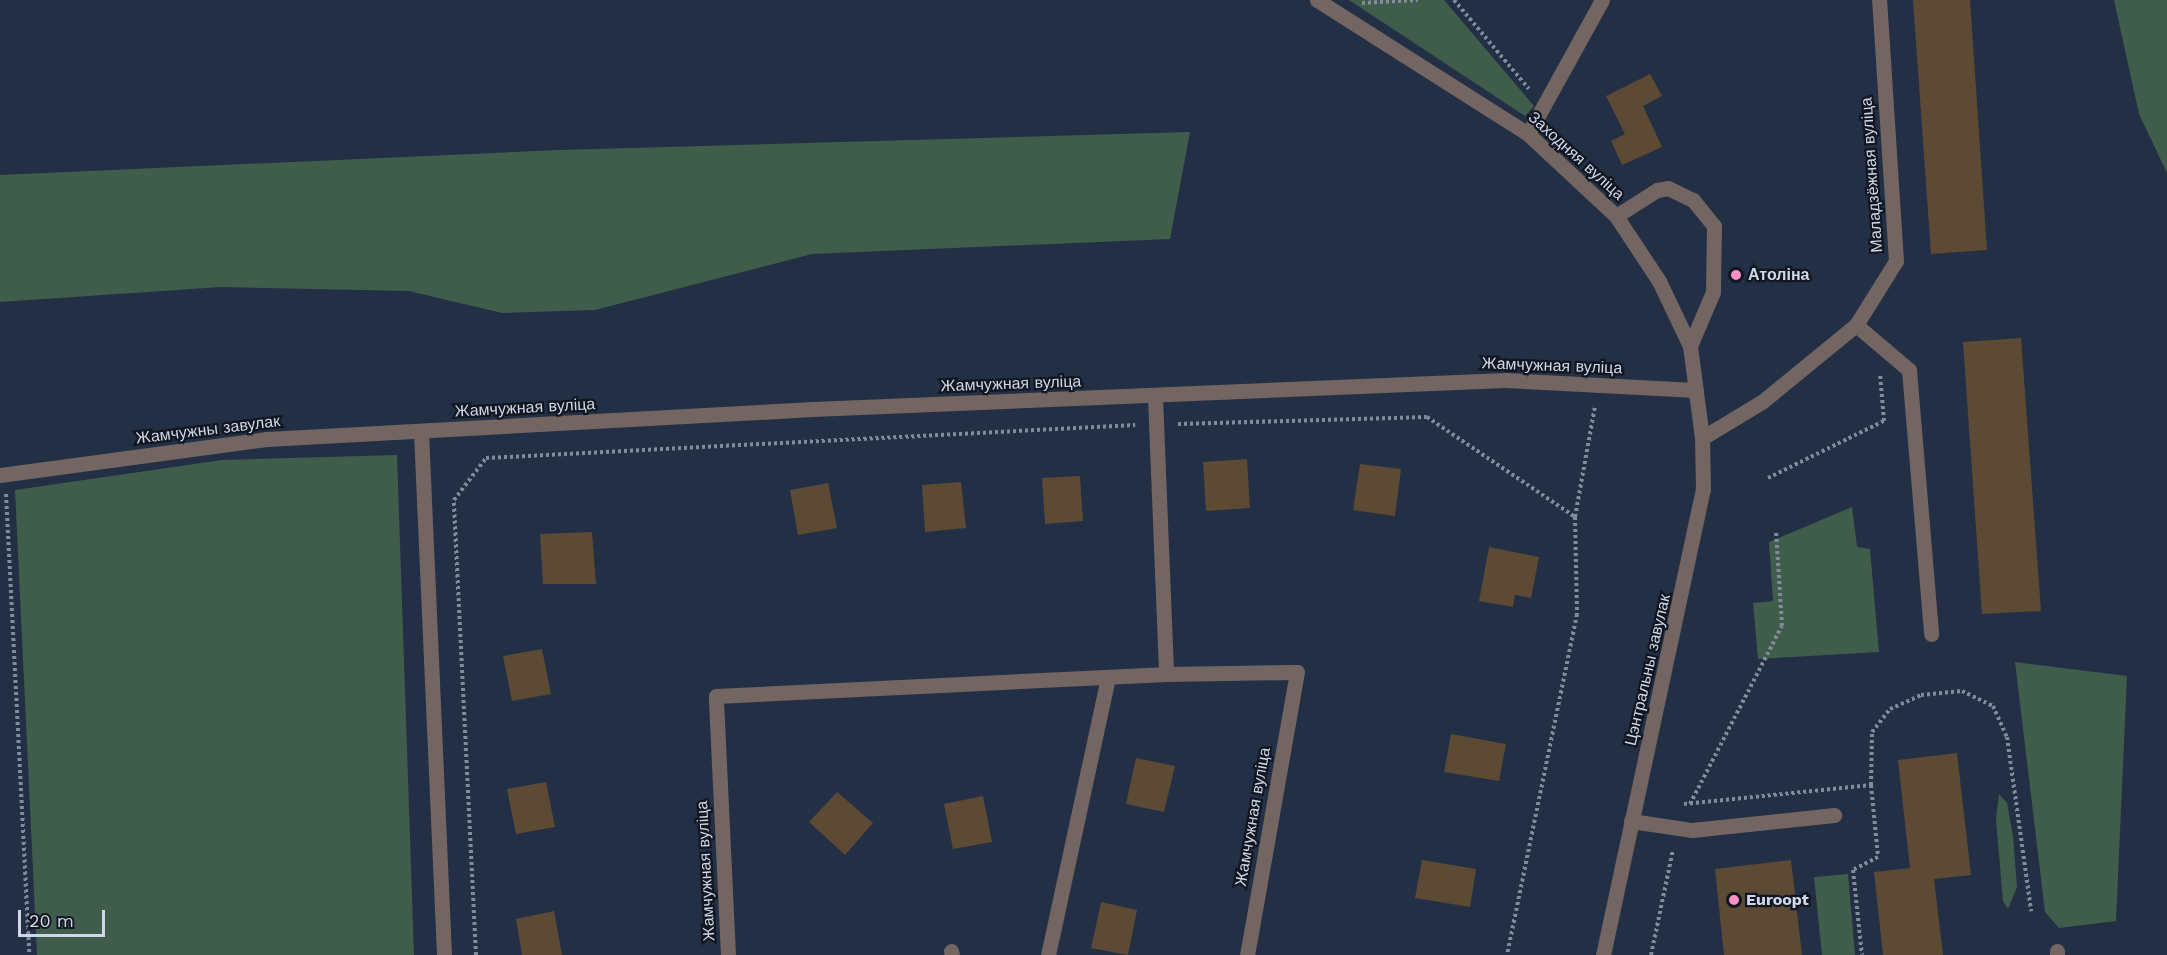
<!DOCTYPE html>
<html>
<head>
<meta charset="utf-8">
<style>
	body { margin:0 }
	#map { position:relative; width:2167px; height:955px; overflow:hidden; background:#222f45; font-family:"Work Sans",sans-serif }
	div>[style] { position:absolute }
	.green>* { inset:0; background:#405d4b }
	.building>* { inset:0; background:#5d4a34 }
	.path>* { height:4px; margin-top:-2px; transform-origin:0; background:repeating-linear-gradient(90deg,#818b9d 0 3px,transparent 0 6px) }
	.service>* { height:15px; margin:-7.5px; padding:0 7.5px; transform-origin:7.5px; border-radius:7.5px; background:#736561 }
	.minor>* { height:15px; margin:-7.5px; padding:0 7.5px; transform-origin:7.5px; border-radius:7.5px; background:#736561 }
	.tertiary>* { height:15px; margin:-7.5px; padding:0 7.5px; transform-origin:7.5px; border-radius:7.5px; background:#736561 }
	.dots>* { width:16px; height:16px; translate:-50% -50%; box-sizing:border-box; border:3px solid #111721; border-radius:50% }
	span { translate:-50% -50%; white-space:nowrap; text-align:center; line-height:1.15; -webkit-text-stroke:4.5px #111721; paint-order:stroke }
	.street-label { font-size:16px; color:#d0d8e7 }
	.poi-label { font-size:16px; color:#d0d8e7; font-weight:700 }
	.left { translate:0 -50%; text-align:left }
	.scale { position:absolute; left:18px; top:910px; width:87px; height:27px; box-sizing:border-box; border:3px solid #d0d8e7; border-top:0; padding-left:8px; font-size:18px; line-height:21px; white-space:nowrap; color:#d0d8e7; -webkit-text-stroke:4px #111721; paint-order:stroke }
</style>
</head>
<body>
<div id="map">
	<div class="green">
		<div style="clip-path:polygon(1349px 0,1444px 0,1534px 106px,1525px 116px)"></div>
		<div style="clip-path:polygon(2114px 0,2167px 0,2167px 173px,2139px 114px)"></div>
		<div style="clip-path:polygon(1190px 132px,1170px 239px,812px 254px,595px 310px,502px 313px,409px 291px,221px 287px,0 302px,0 175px,560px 150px)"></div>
		<div style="clip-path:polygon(397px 455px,414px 955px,37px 955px,15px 490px,222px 460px)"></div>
		<div style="clip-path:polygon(1852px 507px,1857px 547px,1870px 549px,1879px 652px,1758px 659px,1753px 603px,1773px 601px,1769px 542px)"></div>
		<div style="clip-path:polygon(2015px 662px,2127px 676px,2116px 921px,2059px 928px,2045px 912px)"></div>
		<div style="clip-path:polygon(1999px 794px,2007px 803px,2013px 836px,2017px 887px,2008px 909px,2003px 901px,1996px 819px)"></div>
		<div style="clip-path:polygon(1848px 874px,1855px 955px,1822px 955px,1814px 877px)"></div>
	</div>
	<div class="building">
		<div style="clip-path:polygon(1913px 0,1970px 0,1987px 250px,1931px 254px)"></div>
		<div style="clip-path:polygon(1650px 74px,1662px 96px,1643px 106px,1662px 147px,1622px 165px,1611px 141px,1625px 134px,1606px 96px)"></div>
		<div style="clip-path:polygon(2021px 338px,2041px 611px,1982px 614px,1963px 342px)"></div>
		<div style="clip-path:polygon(1247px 459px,1250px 508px,1206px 511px,1203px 462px)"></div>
		<div style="clip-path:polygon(1360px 464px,1401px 469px,1395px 516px,1353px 510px)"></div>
		<div style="clip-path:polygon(1080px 476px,1083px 521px,1045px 524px,1042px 478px)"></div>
		<div style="clip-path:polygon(961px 482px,966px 528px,925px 532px,922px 485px)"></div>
		<div style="clip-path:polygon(828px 483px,837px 528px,798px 535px,790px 490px)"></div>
		<div style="clip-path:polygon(592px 532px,596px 584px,543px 584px,540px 534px)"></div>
		<div style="clip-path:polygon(1489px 547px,1539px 557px,1531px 598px,1515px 595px,1513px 607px,1479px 601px)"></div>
		<div style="clip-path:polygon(542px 649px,551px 694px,512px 701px,503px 656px)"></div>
		<div style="clip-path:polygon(1451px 734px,1506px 744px,1499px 781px,1444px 772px)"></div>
		<div style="clip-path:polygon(1957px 753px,1971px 875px,1934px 879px,1943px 955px,1883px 955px,1874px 872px,1910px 868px,1898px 760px)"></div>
		<div style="clip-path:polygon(1136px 758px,1175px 766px,1164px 812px,1126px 804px)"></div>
		<div style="clip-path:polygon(546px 782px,555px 827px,516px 834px,507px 789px)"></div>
		<div style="clip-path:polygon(837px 792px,873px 823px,845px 855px,809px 822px)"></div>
		<div style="clip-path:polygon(983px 796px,992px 842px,953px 849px,944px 804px)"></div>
		<div style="clip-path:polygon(1422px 860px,1476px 869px,1470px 907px,1415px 898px)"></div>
		<div style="clip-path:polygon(1791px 860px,1802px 955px,1724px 955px,1715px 869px)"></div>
		<div style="clip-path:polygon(1101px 902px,1137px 910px,1128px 955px,1091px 948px)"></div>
		<div style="clip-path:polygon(554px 911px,562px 955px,522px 955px,516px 919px)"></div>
	</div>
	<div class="path">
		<div style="left:1454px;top:0;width:116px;rotate:49.9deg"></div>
		<div style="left:1362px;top:3px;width:56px;rotate:-3.1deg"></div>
		<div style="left:1178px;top:424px;width:249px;rotate:-1.6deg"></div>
		<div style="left:1427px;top:417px;width:179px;rotate:34deg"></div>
		<div style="left:1575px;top:517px;width:97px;rotate:88.8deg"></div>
		<div style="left:1577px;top:614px;width:348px;rotate:101.6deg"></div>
		<div style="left:1768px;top:478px;width:129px;rotate:-26.2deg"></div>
		<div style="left:1884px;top:421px;width:48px;rotate:-94.8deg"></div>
		<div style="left:6px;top:494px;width:462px;rotate:87.1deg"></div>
		<div style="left:1575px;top:517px;width:113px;rotate:-79.8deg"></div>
		<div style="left:1871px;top:785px;width:53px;rotate:-88.9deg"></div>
		<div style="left:1872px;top:732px;width:29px;rotate:-52deg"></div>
		<div style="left:1890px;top:709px;width:34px;rotate:-24deg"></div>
		<div style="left:1921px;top:695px;width:41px;rotate:-5.6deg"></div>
		<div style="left:1962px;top:691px;width:34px;rotate:26deg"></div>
		<div style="left:1993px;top:706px;width:34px;rotate:66deg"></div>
		<div style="left:2007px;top:737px;width:176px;rotate:82.1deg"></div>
		<div style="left:1684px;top:804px;width:188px;rotate:-5.8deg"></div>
		<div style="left:1871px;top:785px;width:72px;rotate:84.4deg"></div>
		<div style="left:1878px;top:857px;width:28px;rotate:153deg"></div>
		<div style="left:1853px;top:870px;width:85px;rotate:84deg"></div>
		<div style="left:1690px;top:804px;width:200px;rotate:-62.7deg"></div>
		<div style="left:1782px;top:626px;width:95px;rotate:-93.6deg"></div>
		<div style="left:476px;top:955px;width:456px;rotate:-92.8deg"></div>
		<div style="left:454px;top:500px;width:53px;rotate:-52.7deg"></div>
		<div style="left:486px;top:458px;width:650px;rotate:-2.91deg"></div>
		<div style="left:1651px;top:955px;width:107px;rotate:-78.2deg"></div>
	</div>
	<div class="service">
		<div style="left:1528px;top:134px;width:153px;rotate:-61.1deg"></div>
		<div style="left:1616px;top:216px;width:49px;rotate:-32.4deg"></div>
		<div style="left:1657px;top:190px;width:11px;rotate:-10deg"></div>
		<div style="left:1668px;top:188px;width:28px;rotate:26deg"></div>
		<div style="left:1693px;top:200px;width:33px;rotate:51deg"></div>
		<div style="left:1714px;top:226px;width:66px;rotate:90.9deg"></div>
		<div style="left:1713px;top:292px;width:59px;rotate:113.1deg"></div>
		<div style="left:1856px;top:325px;width:70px;rotate:40.3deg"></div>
		<div style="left:1909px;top:370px;width:265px;rotate:85.2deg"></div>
		<div style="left:1631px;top:821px;width:62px;rotate:8.4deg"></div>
		<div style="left:1692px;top:830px;width:143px;rotate:-6deg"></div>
		<div style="left:951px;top:951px;width:4px;rotate:76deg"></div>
		<div style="left:2057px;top:951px;width:4px;rotate:90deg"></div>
		<div style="left:1048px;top:955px;width:283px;rotate:-77.8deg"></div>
	</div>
	<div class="minor">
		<div style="left:1317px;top:0;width:250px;rotate:32.4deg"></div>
		<div style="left:1528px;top:134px;width:120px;rotate:43deg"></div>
		<div style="left:1155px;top:397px;width:277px;rotate:87.7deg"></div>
		<div style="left:1166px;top:674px;width:131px;rotate:-0.9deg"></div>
		<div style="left:1297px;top:672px;width:287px;rotate:100deg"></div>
		<div style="left:421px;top:432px;width:524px;rotate:87.48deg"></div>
		<div style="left:1702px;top:438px;width:71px;rotate:-31.2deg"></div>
		<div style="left:1763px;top:401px;width:120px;rotate:-39.3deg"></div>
		<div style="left:1856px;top:325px;width:75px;rotate:-58deg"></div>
		<div style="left:1896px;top:261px;width:262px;rotate:-93.7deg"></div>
		<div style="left:0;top:475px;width:269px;rotate:-7.7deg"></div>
		<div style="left:267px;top:439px;width:547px;rotate:-3.14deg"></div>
		<div style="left:813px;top:409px;width:693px;rotate:-2.4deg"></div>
		<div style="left:1505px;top:380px;width:191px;rotate:3deg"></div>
		<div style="left:728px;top:955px;width:259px;rotate:-92.7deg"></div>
		<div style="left:716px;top:696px;width:451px;rotate:-2.8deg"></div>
	</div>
	<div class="tertiary">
		<div style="left:1603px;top:955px;width:477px;rotate:-77.9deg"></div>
		<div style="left:1703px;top:489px;width:51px;rotate:-91.1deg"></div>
		<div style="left:1702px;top:438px;width:93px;rotate:-97.4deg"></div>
		<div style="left:1690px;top:346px;width:72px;rotate:-115.5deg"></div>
		<div style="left:1659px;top:281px;width:78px;rotate:-123.5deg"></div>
	</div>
	<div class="dots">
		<div style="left:1736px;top:275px;background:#fb8fc6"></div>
		<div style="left:1734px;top:900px;background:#fb8fc6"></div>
	</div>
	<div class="street-label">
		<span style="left:1576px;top:156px;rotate:42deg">Заходняя вуліца</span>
		<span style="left:1872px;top:175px;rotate:-94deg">Маладзёжная вуліца</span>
		<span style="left:1552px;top:366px;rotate:2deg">Жамчужная вуліца</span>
		<span style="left:1011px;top:384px;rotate:-2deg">Жамчужная вуліца</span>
		<span style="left:525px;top:408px;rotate:-3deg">Жамчужная вуліца</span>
		<span style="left:208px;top:430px;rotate:-7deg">Жамчужны завулак</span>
		<span style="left:1648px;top:670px;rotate:-77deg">Цэнтральны завулак</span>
		<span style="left:1253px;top:817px;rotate:-80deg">Жамчужная вуліца</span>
		<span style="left:706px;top:871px;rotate:-93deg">Жамчужная вуліца</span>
	</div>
	<div class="poi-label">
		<span class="left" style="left:1748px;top:275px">Атоліна</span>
		<span class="left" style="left:1746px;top:900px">Euroopt</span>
	</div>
	<div class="scale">20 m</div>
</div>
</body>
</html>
